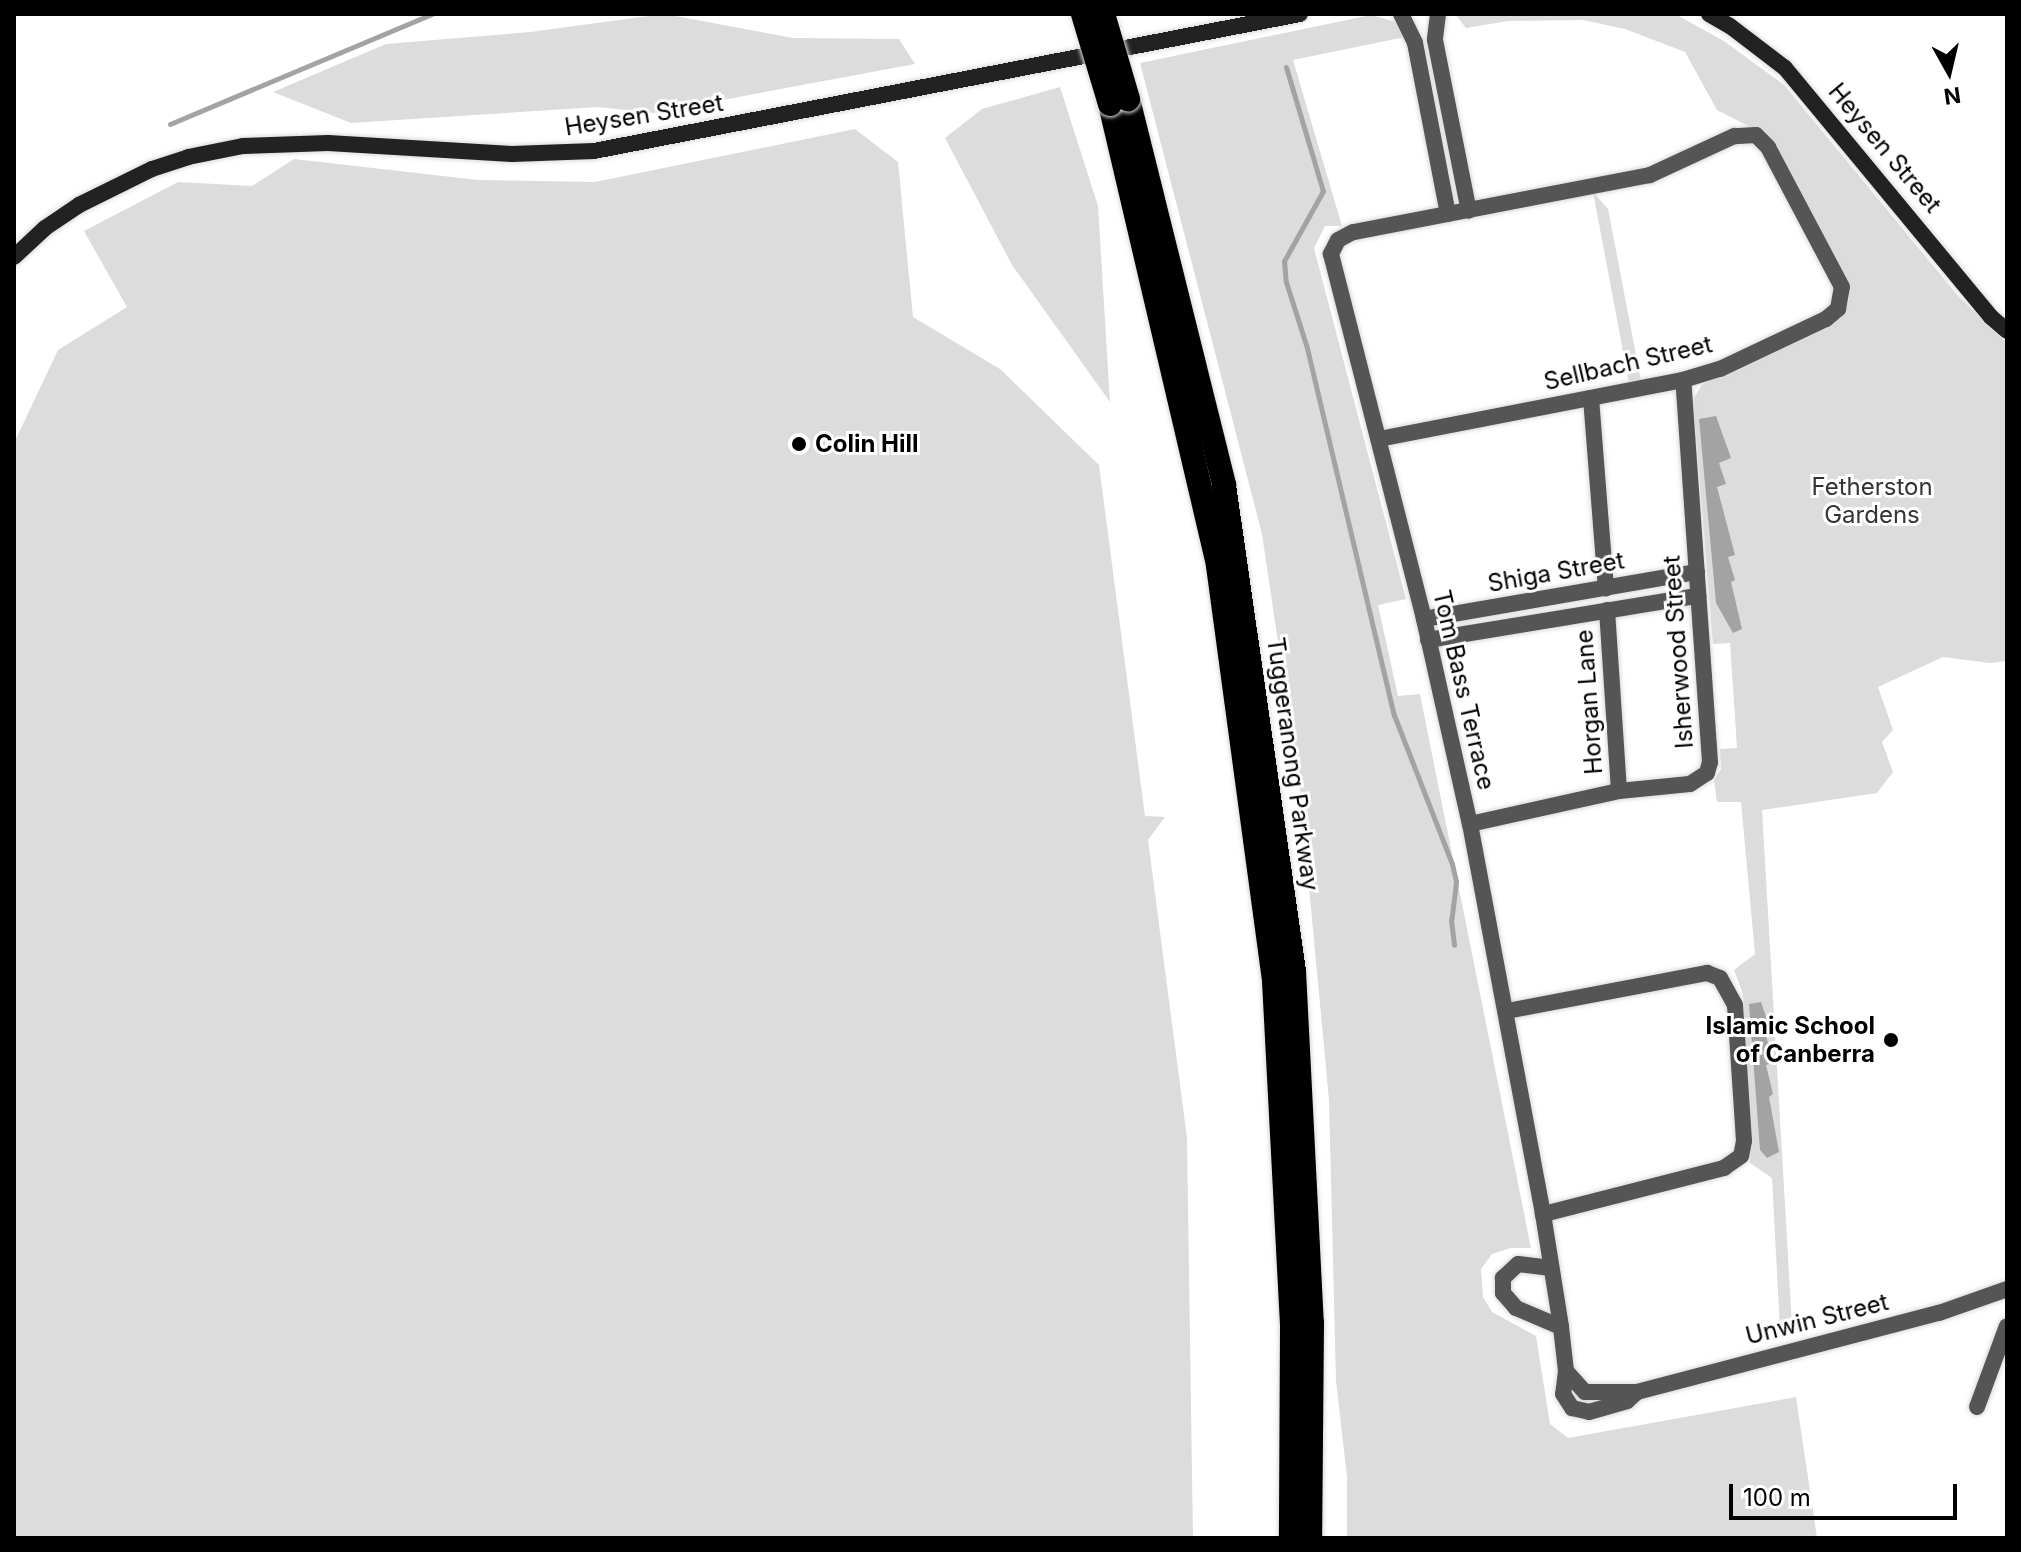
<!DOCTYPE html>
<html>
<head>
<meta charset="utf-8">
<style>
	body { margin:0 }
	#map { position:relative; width:2021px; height:1552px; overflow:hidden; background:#fff; font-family:Inter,sans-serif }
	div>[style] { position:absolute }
	.green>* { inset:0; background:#dcdcdc }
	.water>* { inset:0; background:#a3a3a3 }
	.stream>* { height:5px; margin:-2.5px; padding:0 2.5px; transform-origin:2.5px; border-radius:2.5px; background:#a3a3a3 }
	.roads { filter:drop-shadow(0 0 2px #dbdbdb) drop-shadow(0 0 2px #dbdbdb) }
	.street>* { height:16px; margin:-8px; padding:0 8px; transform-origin:8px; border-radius:8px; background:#555 }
	.secondary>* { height:16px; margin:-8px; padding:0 8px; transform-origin:8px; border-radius:8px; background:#222 }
	.highway>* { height:24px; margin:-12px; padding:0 12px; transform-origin:12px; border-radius:12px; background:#000 }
	.bridges { filter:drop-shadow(0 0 2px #dbdbdb) drop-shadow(0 0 2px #dbdbdb) }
	.highway-bridge>* { height:24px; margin:-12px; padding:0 12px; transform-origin:12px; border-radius:12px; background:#000 }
	.dots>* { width:22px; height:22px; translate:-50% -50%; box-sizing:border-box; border:4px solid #fff; border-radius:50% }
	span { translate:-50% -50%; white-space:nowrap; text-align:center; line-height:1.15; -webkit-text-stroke:6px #fff; paint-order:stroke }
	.street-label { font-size:24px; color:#000 }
	.poi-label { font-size:24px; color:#000; font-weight:700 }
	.left { translate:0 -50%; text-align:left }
	.right { translate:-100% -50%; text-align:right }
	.park-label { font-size:24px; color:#333 }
	.frame { position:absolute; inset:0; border:16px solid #000; pointer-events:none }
	.north { position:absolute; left:1909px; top:32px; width:80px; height:80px; -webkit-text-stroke:6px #fff; paint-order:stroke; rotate:172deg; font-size:22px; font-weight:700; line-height:32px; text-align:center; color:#000 }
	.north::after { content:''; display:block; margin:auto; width:28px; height:36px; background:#000; clip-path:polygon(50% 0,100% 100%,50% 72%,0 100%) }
	.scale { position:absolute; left:1729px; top:1484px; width:228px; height:36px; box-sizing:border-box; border:4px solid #000; border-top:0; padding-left:10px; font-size:24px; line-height:28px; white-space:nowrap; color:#000; -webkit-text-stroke:6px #fff; paint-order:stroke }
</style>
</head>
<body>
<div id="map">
	<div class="green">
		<div style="clip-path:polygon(664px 14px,793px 38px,899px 39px,915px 64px,653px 113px,598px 107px,351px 123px,273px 92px,386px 44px,530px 32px)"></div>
		<div style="clip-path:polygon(1455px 14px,1675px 14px,1724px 41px,1784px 85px,1959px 297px,2007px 343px,2007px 661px,1990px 663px,1943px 657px,1878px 687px,1893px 730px,1882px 742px,1893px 772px,1877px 793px,1762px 810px,1792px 1325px,1780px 1330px,1772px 1178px,1750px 1163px,1743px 994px,1734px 970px,1755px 954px,1741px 802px,1717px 802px,1714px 780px,1721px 769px,1720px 749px,1737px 748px,1730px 643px,1713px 644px,1693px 399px,1702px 385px,1723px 373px,1842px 313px,1849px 300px,1846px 281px,1756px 130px,1717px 110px,1685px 52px,1625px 29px,1583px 20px,1508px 21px,1466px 28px)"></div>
		<div style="clip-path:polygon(1371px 15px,1396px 22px,1405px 37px,1293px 60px,1342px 226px,1325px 226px,1314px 248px,1406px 599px,1378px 605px,1398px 696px,1420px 694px,1531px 1248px,1511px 1248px,1492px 1254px,1481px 1269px,1483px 1297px,1492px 1312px,1536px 1336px,1550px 1424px,1568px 1438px,1796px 1397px,1817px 1538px,1347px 1538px,1347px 1477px,1336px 1381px,1329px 1100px,1300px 791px,1262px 534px,1140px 63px)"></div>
		<div style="clip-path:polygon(1060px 87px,1098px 206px,1110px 402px,1012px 265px,945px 138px,982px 109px)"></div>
		<div style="clip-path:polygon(855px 129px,898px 162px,913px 317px,1000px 369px,1099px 465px,1145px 816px,1165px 817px,1148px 840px,1187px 1138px,1193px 1538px,14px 1538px,14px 443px,58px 350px,127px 307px,84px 231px,178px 182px,252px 186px,294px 159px,478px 180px,595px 182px)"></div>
		<div style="clip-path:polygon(1593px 192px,1608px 209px,1641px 381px,1629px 383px)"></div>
	</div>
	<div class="water">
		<div style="clip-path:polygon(1716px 416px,1731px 458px,1719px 463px,1726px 484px,1717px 487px,1735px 555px,1728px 557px,1735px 580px,1731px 582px,1742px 629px,1733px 633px,1716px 603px,1699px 419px)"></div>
		<div style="clip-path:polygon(1761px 1002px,1771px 1031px,1765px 1033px,1774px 1062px,1766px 1065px,1773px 1094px,1769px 1097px,1779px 1152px,1767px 1158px,1760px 1150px,1749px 1004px)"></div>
	</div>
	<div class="stream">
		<div style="left:1286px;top:67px;width:129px;rotate:73.4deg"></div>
		<div style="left:1323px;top:191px;width:80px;rotate:119.1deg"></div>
		<div style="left:1284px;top:261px;width:21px;rotate:85deg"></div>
		<div style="left:1286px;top:282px;width:69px;rotate:72.3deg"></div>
		<div style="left:1307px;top:348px;width:377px;rotate:76.7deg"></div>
		<div style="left:1394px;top:715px;width:160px;rotate:68.7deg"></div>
		<div style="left:1452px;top:864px;width:18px;rotate:77deg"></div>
		<div style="left:1456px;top:882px;width:38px;rotate:97deg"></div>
		<div style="left:1451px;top:920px;width:25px;rotate:83deg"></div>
		<div style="left:170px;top:124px;width:284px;rotate:-22.8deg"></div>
	</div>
	<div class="roads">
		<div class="street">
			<div style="left:1401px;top:14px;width:32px;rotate:64deg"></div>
			<div style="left:1415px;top:43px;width:174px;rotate:79.1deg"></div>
			<div style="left:1438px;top:14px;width:26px;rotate:97deg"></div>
			<div style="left:1435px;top:40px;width:174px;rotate:78.8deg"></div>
			<div style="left:1591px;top:398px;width:191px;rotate:85.5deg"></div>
			<div style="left:1379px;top:439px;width:310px;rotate:-11deg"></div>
			<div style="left:1683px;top:380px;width:39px;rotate:-17deg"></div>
			<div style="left:1720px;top:369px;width:117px;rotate:-25.3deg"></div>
			<div style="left:1826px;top:319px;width:16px;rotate:-40deg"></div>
			<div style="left:1838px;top:309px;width:22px;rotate:-80deg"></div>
			<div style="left:1842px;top:287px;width:158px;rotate:-117.9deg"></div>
			<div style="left:1768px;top:147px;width:17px;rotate:-135deg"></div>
			<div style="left:1756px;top:135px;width:22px;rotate:177deg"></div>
			<div style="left:1734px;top:136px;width:93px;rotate:155.1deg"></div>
			<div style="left:1650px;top:175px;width:302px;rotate:169.1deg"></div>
			<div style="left:1353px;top:232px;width:17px;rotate:152deg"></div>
			<div style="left:1338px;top:240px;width:16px;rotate:117deg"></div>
			<div style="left:1331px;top:254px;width:377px;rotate:75.7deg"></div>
			<div style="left:1424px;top:619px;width:210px;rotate:77.4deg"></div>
			<div style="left:1470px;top:824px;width:397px;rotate:79.4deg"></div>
			<div style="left:1543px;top:1214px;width:114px;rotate:80.9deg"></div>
			<div style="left:1561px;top:1327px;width:44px;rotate:83.5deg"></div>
			<div style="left:1566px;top:1371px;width:23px;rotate:97deg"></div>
			<div style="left:1563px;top:1394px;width:17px;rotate:57deg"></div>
			<div style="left:1572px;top:1408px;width:17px;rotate:13deg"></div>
			<div style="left:1589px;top:1412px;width:40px;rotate:-16deg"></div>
			<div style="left:1627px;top:1401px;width:13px;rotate:-42deg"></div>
			<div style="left:1607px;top:610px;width:181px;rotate:86.2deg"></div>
			<div style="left:1424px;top:619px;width:277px;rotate:-9.8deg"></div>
			<div style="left:1428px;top:640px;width:274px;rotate:-9.3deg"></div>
			<div style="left:1470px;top:824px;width:153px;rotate:-12.5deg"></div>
			<div style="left:1619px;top:791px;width:71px;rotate:-5.6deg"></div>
			<div style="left:1690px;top:784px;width:20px;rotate:-33deg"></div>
			<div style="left:1707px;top:773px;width:11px;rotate:-75deg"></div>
			<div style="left:1710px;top:762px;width:383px;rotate:-94deg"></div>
			<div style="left:1507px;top:1011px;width:204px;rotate:-10.8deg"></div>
			<div style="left:1707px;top:973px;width:14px;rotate:21deg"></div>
			<div style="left:1720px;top:978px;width:31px;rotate:61deg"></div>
			<div style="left:1735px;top:1005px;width:136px;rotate:86.2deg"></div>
			<div style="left:1744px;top:1141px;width:15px;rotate:101deg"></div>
			<div style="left:1741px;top:1156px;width:21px;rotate:145deg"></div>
			<div style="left:1724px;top:1168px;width:187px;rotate:165.7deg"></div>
			<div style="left:1551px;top:1268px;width:33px;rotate:-173deg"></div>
			<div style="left:1518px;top:1264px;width:21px;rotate:137deg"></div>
			<div style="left:1503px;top:1278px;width:15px;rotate:90deg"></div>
			<div style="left:1503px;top:1293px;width:20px;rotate:49deg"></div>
			<div style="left:1516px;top:1308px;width:49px;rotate:22.9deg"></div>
			<div style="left:1566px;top:1371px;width:28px;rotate:48deg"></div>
			<div style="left:1585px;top:1392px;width:52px"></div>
			<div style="left:1637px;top:1392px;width:312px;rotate:-14.7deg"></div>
			<div style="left:1939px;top:1313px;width:72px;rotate:-19.4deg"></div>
			<div style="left:1977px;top:1407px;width:86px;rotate:-69.7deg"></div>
		</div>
		<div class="secondary">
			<div style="left:1709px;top:14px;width:24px;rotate:30deg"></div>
			<div style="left:1730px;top:26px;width:69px;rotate:37.4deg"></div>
			<div style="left:1785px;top:68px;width:323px;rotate:50.4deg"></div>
			<div style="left:1991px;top:317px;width:21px;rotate:41deg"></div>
			<div style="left:14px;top:257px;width:42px;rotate:-43.1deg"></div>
			<div style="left:45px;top:228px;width:41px;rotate:-34.1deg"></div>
			<div style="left:79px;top:205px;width:81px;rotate:-26.3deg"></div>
			<div style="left:152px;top:169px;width:38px;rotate:-18deg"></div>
			<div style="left:188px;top:157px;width:56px;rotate:-11.3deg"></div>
			<div style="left:243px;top:146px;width:85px;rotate:-2deg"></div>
			<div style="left:328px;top:143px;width:184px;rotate:3.4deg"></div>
			<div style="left:512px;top:154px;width:82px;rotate:-2.1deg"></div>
			<div style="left:594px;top:151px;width:719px;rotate:-10.98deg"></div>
		</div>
		<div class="highway">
			<div style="left:1128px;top:99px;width:398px;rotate:76deg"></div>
			<div style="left:1224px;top:485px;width:491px;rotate:81.8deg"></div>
			<div style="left:1294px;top:971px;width:352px;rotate:87.1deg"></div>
			<div style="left:1312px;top:1323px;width:215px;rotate:90.5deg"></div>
			<div style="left:1110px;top:104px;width:474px;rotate:76.8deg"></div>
			<div style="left:1218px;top:566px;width:419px;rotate:82.3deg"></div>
			<div style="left:1274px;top:981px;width:348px;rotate:87deg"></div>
			<div style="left:1292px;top:1329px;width:209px;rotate:90.3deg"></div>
		</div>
	</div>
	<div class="bridges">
		<div class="highway-bridge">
			<div style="left:1083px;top:14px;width:94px;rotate:73.3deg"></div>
			<div style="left:1103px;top:14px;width:89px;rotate:73.6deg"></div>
		</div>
	</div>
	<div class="dots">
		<div style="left:799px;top:444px;background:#000"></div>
		<div style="left:1891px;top:1040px;background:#000"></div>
	</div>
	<div class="street-label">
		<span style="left:644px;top:115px;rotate:-9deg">Heysen Street</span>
		<span style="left:1885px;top:148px;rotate:50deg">Heysen Street</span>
		<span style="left:1628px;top:363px;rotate:-13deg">Sellbach Street</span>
		<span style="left:1556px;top:572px;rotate:-10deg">Shiga Street</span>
		<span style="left:1678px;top:652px;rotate:-94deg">Isherwood Street</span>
		<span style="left:1464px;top:690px;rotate:77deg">Tom Bass Terrace</span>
		<span style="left:1589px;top:702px;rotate:-94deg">Horgan Lane</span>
		<span style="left:1293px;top:764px;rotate:82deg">Tuggeranong Parkway</span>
		<span style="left:1817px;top:1319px;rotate:-14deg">Unwin Street</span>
	</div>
	<div class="poi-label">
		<span class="left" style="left:815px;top:444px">Colin Hill</span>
		<span class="right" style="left:1875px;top:1040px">Islamic School<br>of Canberra</span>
	</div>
	<div class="park-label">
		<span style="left:1872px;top:501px">Fetherston<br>Gardens</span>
	</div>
	<div class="frame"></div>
	<div class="north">N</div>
	<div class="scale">100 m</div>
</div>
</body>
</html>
